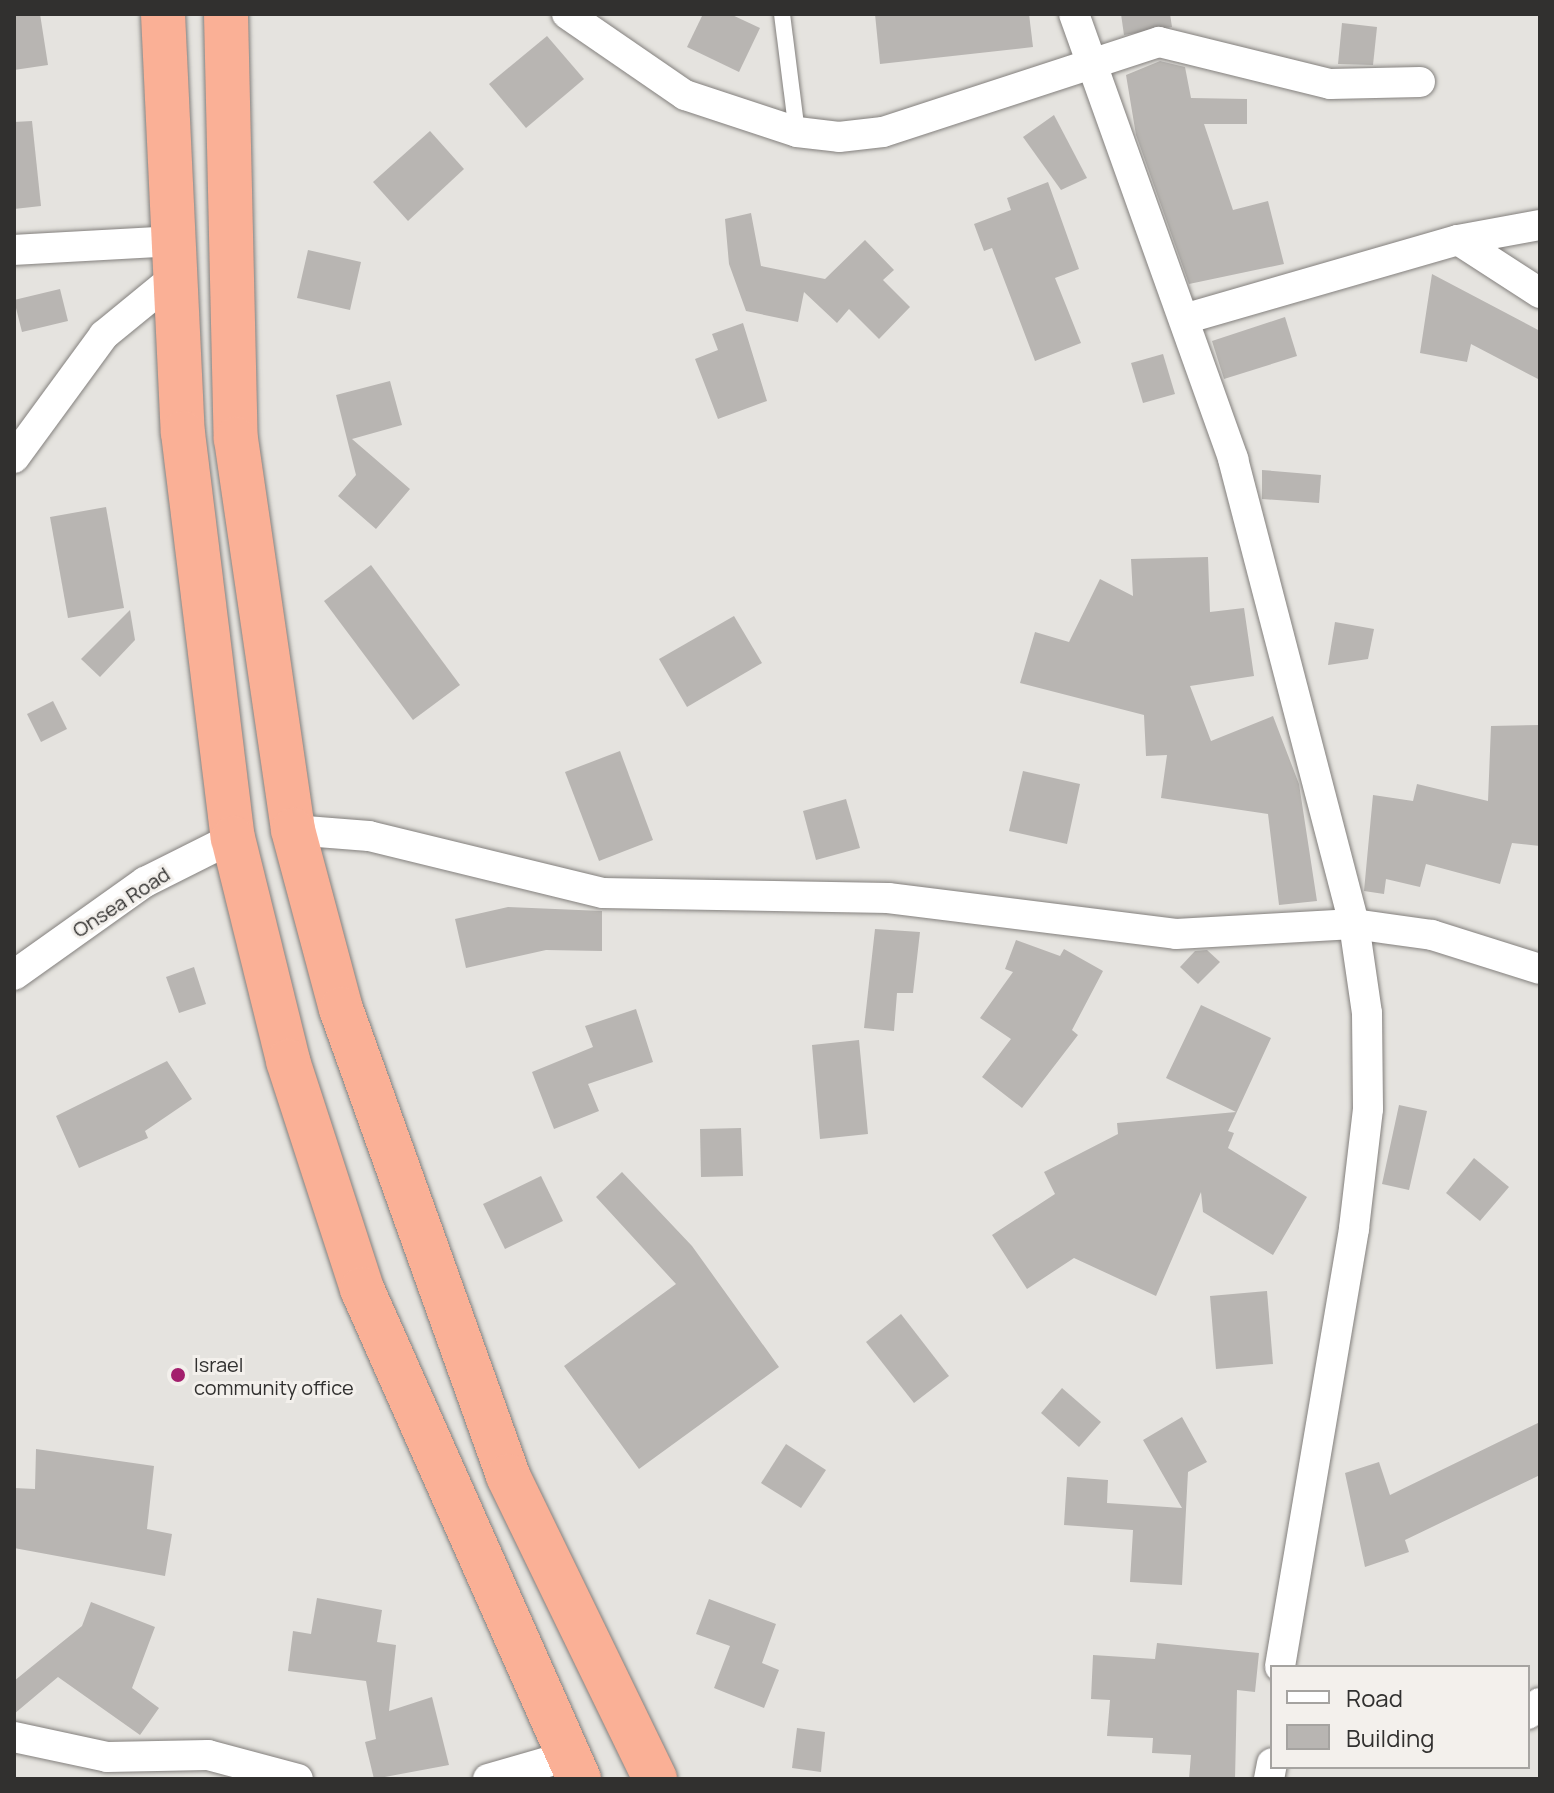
<!DOCTYPE html>
<html>
<head>
<meta charset="utf-8">
<style>
	body { margin:0 }
	#map { position:relative; width:1554px; height:1793px; overflow:hidden; background:#e5e3df; font-family:Manrope,sans-serif }
	div>[style] { position:absolute }
	.building>* { inset:0; background:#b8b5b2 }
	.roads { filter:drop-shadow(0 0 2px #83807d) drop-shadow(0 0 2px #83807d) }
	.lane>* { height:16px; margin:-8px; padding:0 8px; transform-origin:8px; border-radius:8px; background:#fff }
	.street>* { height:30px; margin:-15px; padding:0 15px; transform-origin:15px; border-radius:15px; background:#fff }
	.highway>* { height:44px; margin:-22px; padding:0 22px; transform-origin:22px; border-radius:22px; background:#fab096 }
	.dots>* { width:22px; height:22px; translate:-50% -50%; box-sizing:border-box; border:4px solid #f3f0ec; border-radius:50% }
	span { translate:-50% -50%; white-space:nowrap; text-align:center; line-height:1.15; -webkit-text-stroke:6px #f3f0ec; paint-order:stroke }
	.street-label { font-size:20px; color:#31302f }
	.poi-label { font-size:20px; color:#31302f }
	.left { translate:0 -50%; text-align:left }
	.frame { position:absolute; inset:0; border:16px solid #31302f; pointer-events:none }
	.legend { position:absolute; left:1270px; top:1665px; width:260px; height:104px; box-sizing:border-box; background:#f3f0ec; border:2px solid #a5a3a0; margin:0; padding:10px 14px; list-style:none; font-size:24px; color:#31302f }
	.legend li { display:flex; align-items:center; gap:16px; height:40px }
	.legend b { width:40px; border:2px solid #a5a3a0 }
</style>
</head>
<body>
<div id="map">
	<div class="building">
		<div style="clip-path:polygon(14px 14px,40px 14px,48px 65px,14px 70px)"></div>
		<div style="clip-path:polygon(703px 14px,730px 14px,760px 28px,739px 72px,687px 47px)"></div>
		<div style="clip-path:polygon(875px 14px,1029px 14px,1033px 47px,880px 64px)"></div>
		<div style="clip-path:polygon(1121px 14px,1170px 14px,1172px 27px,1124px 35px)"></div>
		<div style="clip-path:polygon(1342px 23px,1377px 27px,1373px 65px,1338px 64px)"></div>
		<div style="clip-path:polygon(547px 36px,584px 79px,526px 128px,489px 84px)"></div>
		<div style="clip-path:polygon(1160px 61px,1185px 67px,1191px 98px,1247px 99px,1247px 124px,1204px 124px,1233px 210px,1268px 201px,1284px 264px,1189px 284px,1136px 135px,1126px 75px)"></div>
		<div style="clip-path:polygon(1054px 115px,1087px 178px,1061px 190px,1023px 137px)"></div>
		<div style="clip-path:polygon(32px 121px,41px 206px,14px 209px,14px 122px)"></div>
		<div style="clip-path:polygon(430px 131px,464px 169px,408px 221px,373px 182px)"></div>
		<div style="clip-path:polygon(1048px 182px,1079px 269px,1055px 278px,1081px 343px,1035px 361px,992px 248px,984px 251px,974px 224px,1011px 210px,1007px 198px)"></div>
		<div style="clip-path:polygon(751px 213px,761px 266px,825px 279px,865px 240px,894px 270px,883px 280px,910px 307px,879px 339px,849px 309px,837px 323px,804px 292px,798px 322px,746px 311px,729px 264px,725px 219px)"></div>
		<div style="clip-path:polygon(308px 250px,361px 262px,350px 310px,297px 298px)"></div>
		<div style="clip-path:polygon(1432px 274px,1540px 331px,1540px 380px,1471px 344px,1467px 362px,1420px 353px)"></div>
		<div style="clip-path:polygon(60px 289px,68px 321px,22px 332px,14px 300px)"></div>
		<div style="clip-path:polygon(1285px 317px,1297px 356px,1224px 379px,1212px 341px)"></div>
		<div style="clip-path:polygon(743px 323px,767px 401px,718px 419px,695px 359px,718px 350px,712px 334px)"></div>
		<div style="clip-path:polygon(1163px 354px,1175px 394px,1143px 403px,1131px 363px)"></div>
		<div style="clip-path:polygon(390px 381px,402px 425px,352px 439px,410px 489px,376px 529px,338px 496px,356px 475px,336px 395px)"></div>
		<div style="clip-path:polygon(1262px 470px,1321px 475px,1319px 503px,1262px 499px)"></div>
		<div style="clip-path:polygon(106px 507px,124px 608px,68px 618px,50px 517px)"></div>
		<div style="clip-path:polygon(1208px 557px,1210px 612px,1244px 608px,1254px 676px,1190px 686px,1211px 741px,1273px 716px,1299px 784px,1317px 901px,1279px 905px,1268px 814px,1161px 798px,1167px 755px,1146px 756px,1144px 715px,1020px 683px,1035px 632px,1069px 642px,1100px 579px,1133px 596px,1131px 559px)"></div>
		<div style="clip-path:polygon(371px 565px,460px 685px,413px 720px,324px 601px)"></div>
		<div style="clip-path:polygon(130px 610px,135px 640px,100px 677px,81px 659px)"></div>
		<div style="clip-path:polygon(734px 616px,762px 663px,687px 707px,659px 659px)"></div>
		<div style="clip-path:polygon(1335px 622px,1374px 629px,1368px 659px,1328px 665px)"></div>
		<div style="clip-path:polygon(53px 701px,67px 729px,41px 742px,27px 714px)"></div>
		<div style="clip-path:polygon(1540px 725px,1540px 846px,1512px 843px,1500px 884px,1426px 864px,1420px 887px,1386px 879px,1384px 894px,1364px 891px,1373px 795px,1413px 801px,1417px 784px,1488px 801px,1491px 726px)"></div>
		<div style="clip-path:polygon(620px 751px,653px 840px,599px 861px,565px 772px)"></div>
		<div style="clip-path:polygon(1023px 771px,1080px 784px,1067px 844px,1009px 831px)"></div>
		<div style="clip-path:polygon(846px 799px,860px 848px,816px 860px,803px 811px)"></div>
		<div style="clip-path:polygon(508px 907px,602px 911px,602px 951px,546px 950px,466px 968px,455px 919px)"></div>
		<div style="clip-path:polygon(875px 929px,920px 932px,913px 993px,897px 993px,894px 1031px,864px 1028px)"></div>
		<div style="clip-path:polygon(1016px 940px,1060px 956px,1064px 949px,1103px 971px,1072px 1030px,1078px 1035px,1022px 1108px,982px 1077px,1011px 1039px,980px 1018px,1013px 972px,1005px 969px)"></div>
		<div style="clip-path:polygon(1207px 950px,1220px 962px,1198px 984px,1180px 967px,1195px 951px)"></div>
		<div style="clip-path:polygon(194px 967px,206px 1004px,179px 1013px,166px 977px)"></div>
		<div style="clip-path:polygon(1201px 1005px,1271px 1038px,1228px 1131px,1234px 1133px,1228px 1148px,1307px 1197px,1273px 1255px,1203px 1212px,1201px 1192px,1156px 1296px,1074px 1258px,1027px 1289px,992px 1235px,1055px 1194px,1044px 1172px,1118px 1134px,1117px 1123px,1236px 1112px,1166px 1078px)"></div>
		<div style="clip-path:polygon(636px 1009px,653px 1062px,588px 1084px,599px 1111px,554px 1129px,532px 1072px,593px 1047px,585px 1026px)"></div>
		<div style="clip-path:polygon(859px 1040px,868px 1134px,820px 1139px,812px 1045px)"></div>
		<div style="clip-path:polygon(167px 1061px,192px 1099px,145px 1131px,148px 1138px,79px 1168px,56px 1116px)"></div>
		<div style="clip-path:polygon(1399px 1105px,1427px 1111px,1409px 1190px,1382px 1184px)"></div>
		<div style="clip-path:polygon(741px 1128px,743px 1176px,701px 1177px,700px 1129px)"></div>
		<div style="clip-path:polygon(1474px 1158px,1509px 1187px,1480px 1221px,1446px 1193px)"></div>
		<div style="clip-path:polygon(622px 1172px,692px 1246px,779px 1367px,639px 1469px,564px 1366px,676px 1284px,596px 1197px)"></div>
		<div style="clip-path:polygon(541px 1176px,563px 1221px,505px 1249px,483px 1204px)"></div>
		<div style="clip-path:polygon(1267px 1291px,1273px 1364px,1216px 1369px,1210px 1296px)"></div>
		<div style="clip-path:polygon(901px 1314px,949px 1376px,914px 1403px,866px 1342px)"></div>
		<div style="clip-path:polygon(1062px 1388px,1101px 1422px,1079px 1447px,1041px 1413px)"></div>
		<div style="clip-path:polygon(1182px 1417px,1207px 1462px,1188px 1472px,1182px 1585px,1130px 1582px,1133px 1530px,1064px 1525px,1067px 1477px,1108px 1480px,1107px 1503px,1182px 1508px,1143px 1440px)"></div>
		<div style="clip-path:polygon(1540px 1422px,1540px 1475px,1405px 1540px,1409px 1552px,1365px 1567px,1345px 1473px,1379px 1462px,1390px 1495px)"></div>
		<div style="clip-path:polygon(786px 1444px,826px 1470px,801px 1508px,761px 1483px)"></div>
		<div style="clip-path:polygon(36px 1449px,154px 1466px,147px 1529px,172px 1534px,165px 1576px,14px 1548px,14px 1488px,35px 1489px)"></div>
		<div style="clip-path:polygon(317px 1598px,382px 1610px,377px 1642px,396px 1645px,389px 1711px,432px 1697px,449px 1765px,374px 1779px,365px 1742px,376px 1739px,366px 1681px,288px 1671px,293px 1631px,311px 1634px)"></div>
		<div style="clip-path:polygon(709px 1599px,776px 1624px,762px 1663px,779px 1670px,764px 1708px,714px 1688px,730px 1646px,696px 1634px)"></div>
		<div style="clip-path:polygon(91px 1602px,155px 1627px,132px 1688px,159px 1708px,140px 1735px,58px 1677px,14px 1714px,14px 1681px,82px 1626px)"></div>
		<div style="clip-path:polygon(1157px 1643px,1259px 1653px,1255px 1692px,1237px 1690px,1235px 1779px,1189px 1779px,1191px 1755px,1152px 1753px,1153px 1738px,1107px 1736px,1110px 1700px,1091px 1699px,1093px 1655px,1155px 1659px)"></div>
		<div style="clip-path:polygon(797px 1728px,825px 1732px,821px 1772px,792px 1768px)"></div>
	</div>
	<div class="roads">
		<div class="lane">
			<div style="left:782px;top:14px;width:119px;rotate:82.8deg"></div>
		</div>
		<div class="street">
			<div style="left:567px;top:14px;width:143px;rotate:34.5deg"></div>
			<div style="left:685px;top:95px;width:118px;rotate:18.3deg"></div>
			<div style="left:797px;top:132px;width:42px;rotate:6.8deg"></div>
			<div style="left:839px;top:137px;width:44px;rotate:-6.5deg"></div>
			<div style="left:883px;top:132px;width:290px;rotate:-18.1deg"></div>
			<div style="left:1159px;top:42px;width:176px;rotate:13.8deg"></div>
			<div style="left:1330px;top:84px;width:90px;rotate:-1.3deg"></div>
			<div style="left:1074px;top:14px;width:473px;rotate:70.3deg"></div>
			<div style="left:1233px;top:459px;width:480px;rotate:75.4deg"></div>
			<div style="left:1354px;top:924px;width:90px;rotate:81.7deg"></div>
			<div style="left:1367px;top:1013px;width:96px;rotate:89.4deg"></div>
			<div style="left:1368px;top:1109px;width:121px;rotate:96.7deg"></div>
			<div style="left:1354px;top:1229px;width:444px;rotate:99.6deg"></div>
			<div style="left:1458px;top:240px;width:98px;rotate:32.9deg"></div>
			<div style="left:14px;top:250px;width:160px;rotate:-3.2deg"></div>
			<div style="left:1184px;top:319px;width:285px;rotate:-16.1deg"></div>
			<div style="left:1458px;top:240px;width:83px;rotate:-10.4deg"></div>
			<div style="left:14px;top:458px;width:152px;rotate:-53.8deg"></div>
			<div style="left:104px;top:335px;width:93px;rotate:-39.3deg"></div>
			<div style="left:293px;top:830px;width:76px;rotate:4.5deg"></div>
			<div style="left:369px;top:836px;width:241px;rotate:13.7deg"></div>
			<div style="left:603px;top:893px;width:285px;rotate:1deg"></div>
			<div style="left:888px;top:898px;width:290px;rotate:7.1deg"></div>
			<div style="left:1176px;top:934px;width:178px;rotate:-3.2deg"></div>
			<div style="left:1354px;top:924px;width:79px;rotate:8deg"></div>
			<div style="left:1432px;top:935px;width:113px;rotate:17.5deg"></div>
			<div style="left:14px;top:975px;width:161px;rotate:-35.4deg"></div>
			<div style="left:145px;top:882px;width:98px;rotate:-26.6deg"></div>
			<div style="left:1528px;top:1714px;width:16px;rotate:-43deg"></div>
			<div style="left:14px;top:1737px;width:95px;rotate:12.1deg"></div>
			<div style="left:107px;top:1757px;width:101px;rotate:-1.1deg"></div>
			<div style="left:208px;top:1755px;width:93px;rotate:14.9deg"></div>
			<div style="left:488px;top:1779px;width:83px;rotate:-16deg"></div>
			<div style="left:1269px;top:1779px;width:16px;rotate:-79deg"></div>
		</div>
		<div class="highway">
			<div style="left:163px;top:14px;width:419px;rotate:87.3deg"></div>
			<div style="left:183px;top:433px;width:408px;rotate:83deg"></div>
			<div style="left:233px;top:838px;width:230px;rotate:76.1deg"></div>
			<div style="left:288px;top:1061px;width:240px;rotate:72deg"></div>
			<div style="left:362px;top:1289px;width:536px;rotate:66.11deg"></div>
			<div style="left:226px;top:14px;width:425px;rotate:88.7deg"></div>
			<div style="left:236px;top:439px;width:395px;rotate:81.7deg"></div>
			<div style="left:293px;top:830px;width:185px;rotate:75deg"></div>
			<div style="left:341px;top:1009px;width:496px;rotate:70.3deg"></div>
			<div style="left:508px;top:1476px;width:337px;rotate:64.1deg"></div>
		</div>
	</div>
	<div class="dots">
		<div style="left:178px;top:1375px;background:#a31f6d"></div>
	</div>
	<div class="street-label">
		<span style="left:121px;top:902px;rotate:-33deg">Onsea Road</span>
	</div>
	<div class="poi-label">
		<span class="left" style="left:194px;top:1376px">Israel<br>community office</span>
	</div>
	<div class="frame"></div>
	<ul class="legend">
	<li><b style="height:10px;background:#fff"></b>Road</li>
	<li><b style="height:22px;background:#b8b5b2"></b>Building</li>
	</ul>
</div>
</body>
</html>
